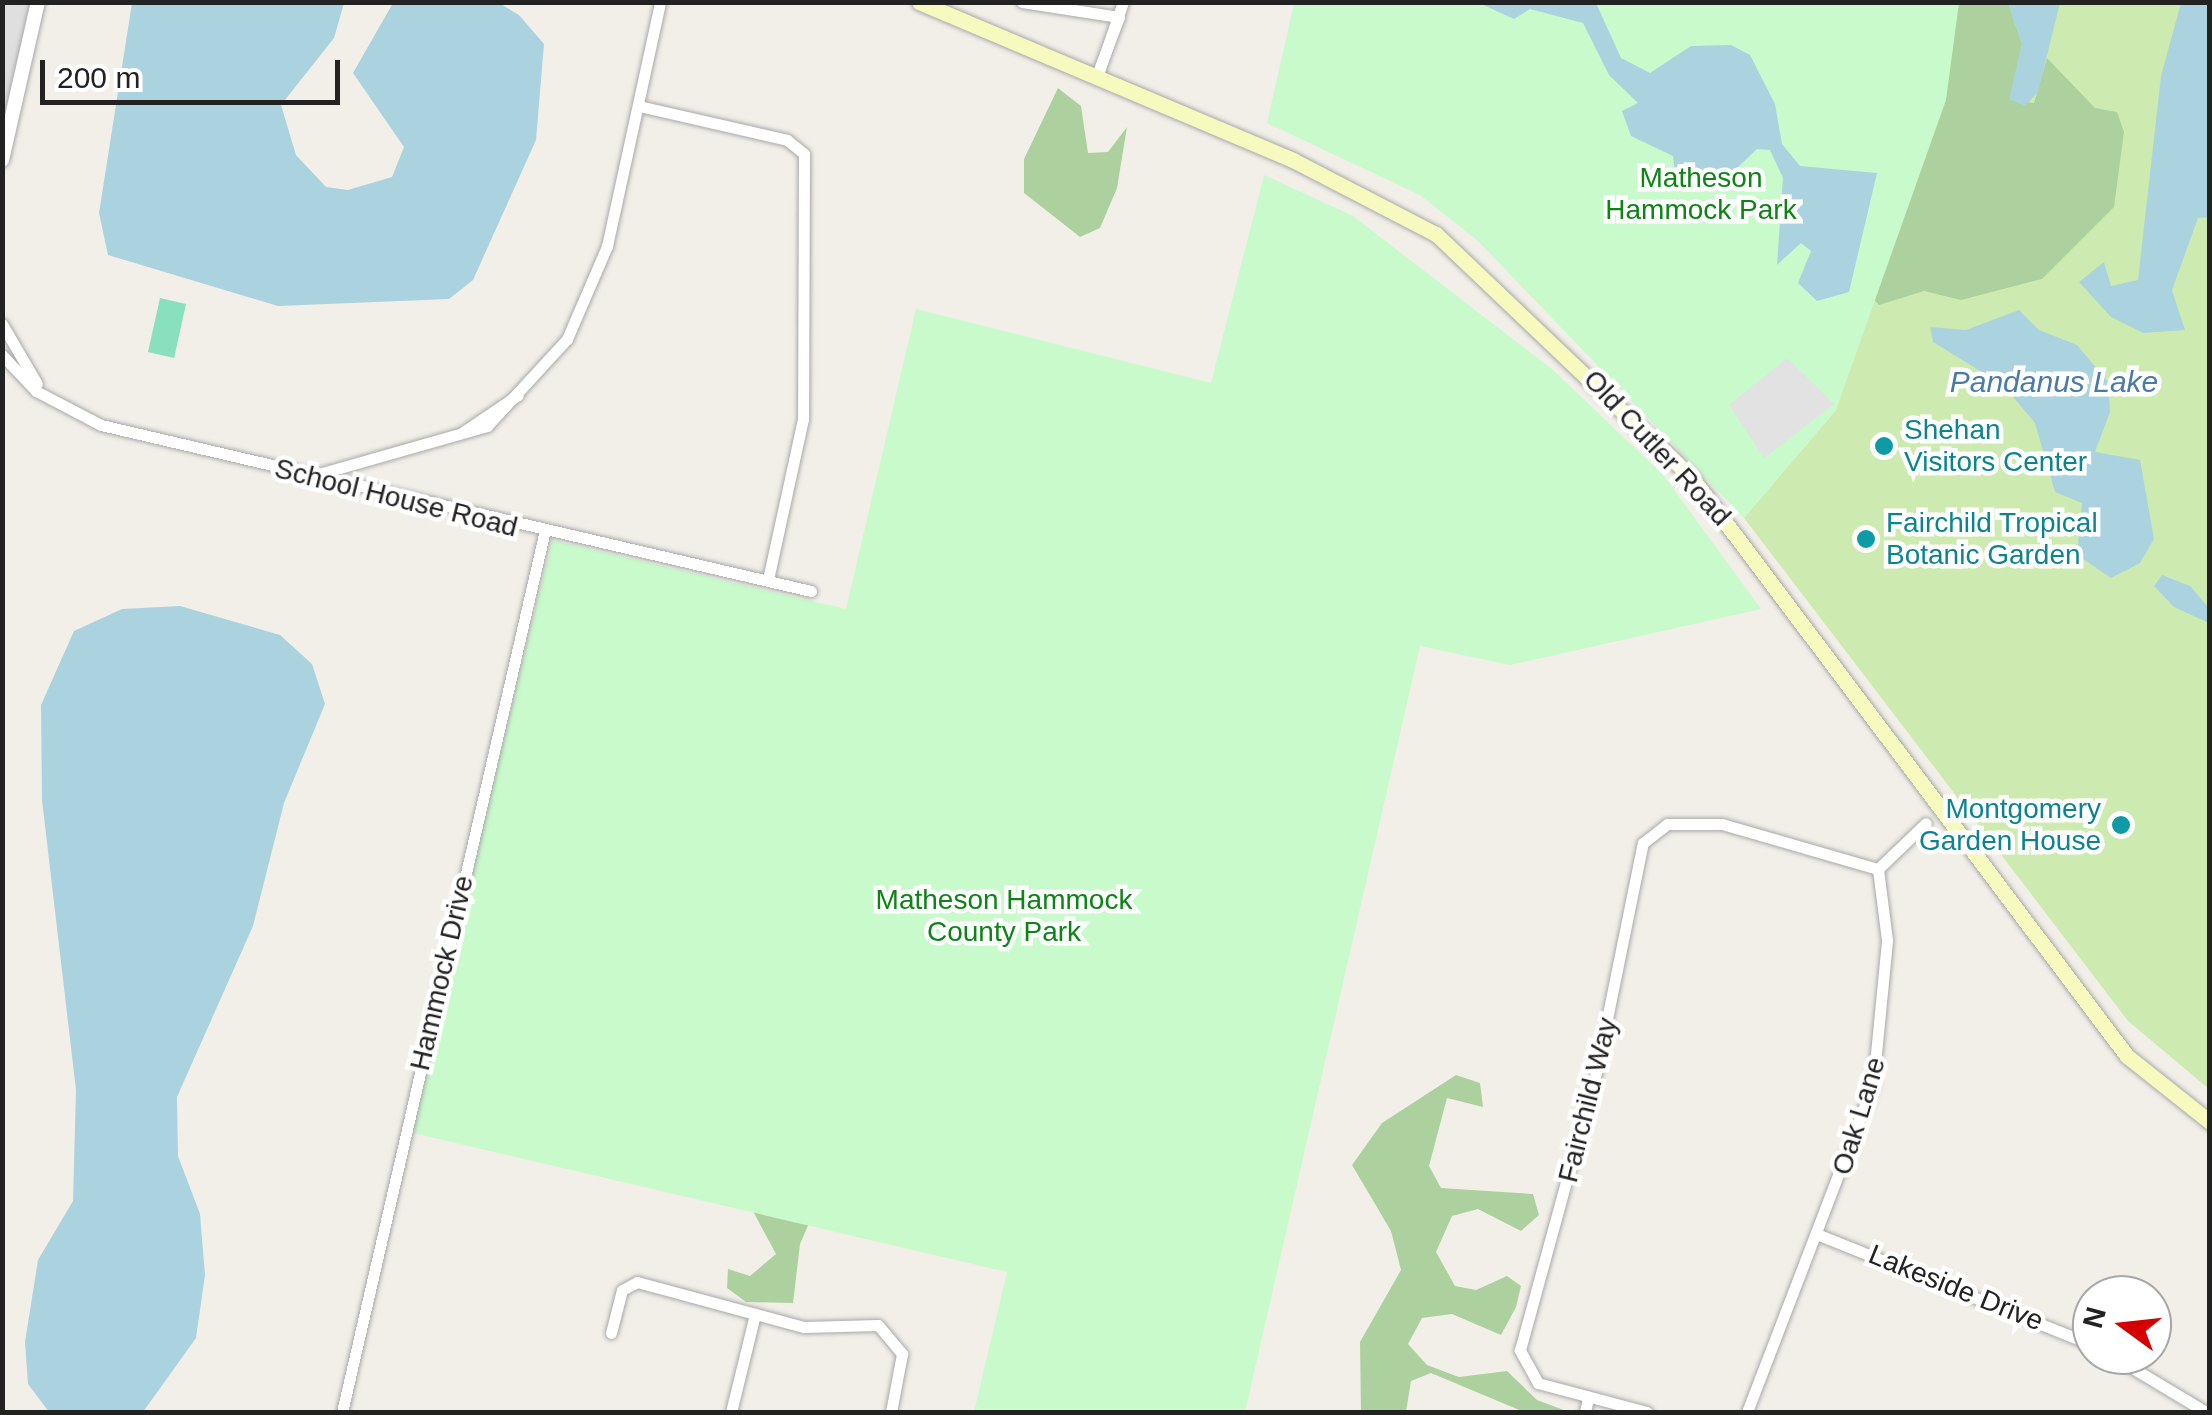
<!DOCTYPE html>
<html>
<head>
<meta charset="utf-8">
<style>
	body { margin:0 }
	#map { position:relative; width:2212px; height:1415px; overflow:hidden; background:#f2efe9; font-family:Arial,sans-serif }
	div>[style] { position:absolute }
	.residential>* { inset:0; background:#e0dfdf }
	.grass>* { inset:0; background:#cdebb0 }
	.forest>* { inset:0; background:#add19e }
	.park>* { inset:0; background:#c8facc }
	.pitch>* { inset:0; background:#88e0be }
	.parking>* { inset:0; background:#e2e2e2 }
	.water>* { inset:0; background:#aad3df }
	.roads { filter:drop-shadow(0 0 2px #a9a9a9) drop-shadow(0 0 2px #a9a9a9) }
	.minor>* { height:11px; margin:-5.5px; padding:0 5.5px; transform-origin:5.5px; border-radius:5.5px; background:#fff }
	.tertiary>* { height:14px; margin:-7px; padding:0 7px; transform-origin:7px; border-radius:7px; background:#fff }
	.secondary>* { height:15px; margin:-7.5px; padding:0 7.5px; transform-origin:7.5px; border-radius:7.5px; background:#f7fabf }
	.dots>* { width:28px; height:28px; translate:-50% -50%; box-sizing:border-box; border:5px solid #fff; border-radius:50% }
	span { translate:-50% -50%; white-space:nowrap; text-align:center; line-height:1.15; -webkit-text-stroke:9px #fff; paint-order:stroke }
	.park-label { font-size:28px; color:#0c8416 }
	.culture-label { font-size:28px; color:#0d838f }
	.left { translate:0 -50%; text-align:left }
	.right { translate:-100% -50%; text-align:right }
	.street-label { font-size:28px; color:#222 }
	.water-label { font-size:30px; color:#4a7aab; font-style:italic }
	.frame { position:absolute; inset:0; border:5px solid #222; pointer-events:none }
	.north { position:absolute; left:2072px; top:1275px; width:100px; height:100px; box-sizing:border-box; background:#fff; border:2px solid #a7a7a7; border-radius:50%; rotate:285deg; font-size:28px; font-weight:700; line-height:40px; text-align:center; color:#222 }
	.north::after { content:''; display:block; margin:auto; width:35px; height:45px; background:#d40000; clip-path:polygon(50% 0,100% 100%,50% 72%,0 100%) }
	.scale { position:absolute; left:40px; top:60px; width:300px; height:45px; box-sizing:border-box; border:5px solid #222; border-top:0; padding-left:12px; font-size:30px; line-height:35px; white-space:nowrap; color:#222; -webkit-text-stroke:8px #fff; paint-order:stroke }
</style>
</head>
<body>
<div id="map">
	<div class="residential">
		<div style="clip-path:polygon(3px 2px,30px 3px,3px 122px,2px 3px)"></div>
	</div>
	<div class="grass">
		<div style="clip-path:polygon(1959px 3px,2209px 3px,2209px 1089px,2128px 1021px,1744px 518px,1836px 410px)"></div>
	</div>
	<div class="forest">
		<div style="clip-path:polygon(1596px 3px,2008px 3px,2022px 44px,2010px 100px,2034px 103px,2047px 58px,2095px 108px,2117px 112px,2124px 132px,2114px 207px,2042px 279px,1961px 300px,1924px 291px,1879px 305px)"></div>
		<div style="clip-path:polygon(1058px 88px,1081px 106px,1088px 153px,1108px 152px,1127px 127px,1117px 188px,1100px 228px,1080px 237px,1024px 193px,1024px 159px)"></div>
		<div style="clip-path:polygon(1456px 1075px,1480px 1083px,1483px 1107px,1447px 1098px,1429px 1166px,1441px 1188px,1533px 1194px,1539px 1215px,1521px 1231px,1478px 1209px,1452px 1216px,1436px 1252px,1455px 1286px,1476px 1290px,1507px 1276px,1521px 1286px,1516px 1307px,1501px 1335px,1452px 1314px,1422px 1318px,1408px 1344px,1427px 1365px,1459px 1377px,1507px 1371px,1537px 1400px,1569px 1412px,1524px 1412px,1431px 1373px,1411px 1381px,1406px 1412px,1361px 1412px,1360px 1342px,1401px 1270px,1391px 1231px,1352px 1165px,1382px 1123px)"></div>
		<div style="clip-path:polygon(823px 1191px,800px 1244px,793px 1303px,746px 1302px,727px 1288px,728px 1269px,750px 1276px,776px 1254px,747px 1200px)"></div>
	</div>
	<div class="park">
		<div style="clip-path:polygon(1294px 3px,1959px 3px,1946px 100px,1836px 410px,1744px 518px,1478px 241px,1420px 195px,1267px 123px)"></div>
		<div style="clip-path:polygon(1264px 175px,1353px 216px,1553px 370px,1664px 476px,1761px 609px,1510px 665px,1420px 646px,1245px 1412px,974px 1412px,1007px 1272px,409px 1132px,552px 540px,846px 609px,916px 309px,1211px 383px)"></div>
	</div>
	<div class="pitch">
		<div style="clip-path:polygon(160px 298px,186px 304px,174px 358px,148px 352px)"></div>
	</div>
	<div class="parking">
		<div style="clip-path:polygon(1787px 358px,1834px 404px,1764px 458px,1729px 405px)"></div>
	</div>
	<div class="water">
		<div style="clip-path:polygon(132px 3px,344px 3px,334px 38px,281px 105px,296px 155px,326px 187px,348px 190px,392px 177px,404px 147px,353px 73px,393px 3px,499px 3px,519px 15px,544px 44px,536px 140px,473px 280px,449px 299px,278px 306px,108px 255px,99px 213px)"></div>
		<div style="clip-path:polygon(1479px 3px,1596px 3px,1621px 58px,1650px 73px,1691px 46px,1731px 45px,1750px 55px,1775px 104px,1782px 144px,1800px 166px,1877px 173px,1849px 292px,1817px 301px,1798px 283px,1811px 251px,1801px 243px,1777px 265px,1783px 178px,1770px 150px,1757px 149px,1720px 184px,1675px 171px,1673px 156px,1631px 136px,1622px 111px,1638px 103px,1609px 75px,1583px 23px,1530px 9px,1514px 19px)"></div>
		<div style="clip-path:polygon(2008px 3px,2060px 3px,2038px 92px,2025px 106px,2009px 99px,2022px 44px)"></div>
		<div style="clip-path:polygon(2181px 3px,2209px 3px,2209px 217px,2198px 218px,2172px 290px,2185px 330px,2143px 333px,2111px 317px,2079px 282px,2104px 262px,2111px 286px,2138px 280px,2161px 76px)"></div>
		<div style="clip-path:polygon(2019px 310px,2039px 330px,2077px 345px,2108px 382px,2110px 412px,2095px 452px,2140px 460px,2154px 539px,2140px 563px,2111px 578px,2077px 555px,2082px 503px,2055px 492px,2035px 423px,2003px 385px,1933px 342px,1930px 327px,1966px 330px)"></div>
		<div style="clip-path:polygon(2162px 575px,2190px 586px,2209px 608px,2209px 623px,2174px 607px,2154px 586px)"></div>
		<div style="clip-path:polygon(180px 606px,280px 635px,312px 664px,325px 704px,284px 803px,253px 926px,177px 1097px,178px 1156px,200px 1214px,205px 1275px,196px 1338px,143px 1412px,49px 1412px,28px 1384px,25px 1342px,38px 1260px,73px 1201px,76px 1090px,42px 800px,41px 705px,74px 631px,122px 609px)"></div>
	</div>
	<div class="roads">
		<div class="minor">
			<div style="left:1022px;top:2px;width:98px;rotate:8.8deg"></div>
			<div style="left:1098px;top:72px;width:59px;rotate:-69.1deg"></div>
			<div style="left:1097px;top:77px;width:79px;rotate:-70.9deg"></div>
			<div style="left:639px;top:106px;width:152px;rotate:12.9deg"></div>
			<div style="left:787px;top:140px;width:22px;rotate:39deg"></div>
			<div style="left:804px;top:154px;width:265px;rotate:90.2deg"></div>
			<div style="left:803px;top:419px;width:165px;rotate:102.3deg"></div>
			<div style="left:2px;top:324px;width:69px;rotate:59.7deg"></div>
			<div style="left:2px;top:355px;width:50px;rotate:46.6deg"></div>
			<div style="left:36px;top:391px;width:73px;rotate:27.6deg"></div>
			<div style="left:101px;top:425px;width:729px;rotate:13.16deg"></div>
			<div style="left:463px;top:432px;width:66px;rotate:-33.9deg"></div>
			<div style="left:315px;top:475px;width:179px;rotate:-15.9deg"></div>
			<div style="left:487px;top:426px;width:118px;rotate:-47.4deg"></div>
			<div style="left:567px;top:339px;width:101px;rotate:-66.7deg"></div>
			<div style="left:607px;top:246px;width:250px;rotate:-77.7deg"></div>
			<div style="left:1878px;top:869px;width:66px;rotate:-43.8deg"></div>
			<div style="left:1819px;top:1235px;width:294px;rotate:21.9deg"></div>
			<div style="left:611px;top:1333px;width:44px;rotate:-75.7deg"></div>
			<div style="left:622px;top:1290px;width:17px;rotate:-28deg"></div>
			<div style="left:637px;top:1282px;width:173px;rotate:15.1deg"></div>
			<div style="left:804px;top:1327px;width:74px;rotate:-1.5deg"></div>
			<div style="left:878px;top:1325px;width:38px;rotate:50deg"></div>
			<div style="left:902px;top:1354px;width:59px;rotate:100.7deg"></div>
			<div style="left:2111px;top:1355px;width:111px;rotate:31deg"></div>
			<div style="left:342px;top:1412px;width:901px;rotate:-77.04deg"></div>
			<div style="left:731px;top:1412px;width:101px;rotate:-76.2deg"></div>
			<div style="left:1585px;top:1412px;width:14px;rotate:-78deg"></div>
			<div style="left:1647px;top:1412px;width:113px;rotate:-165.1deg"></div>
			<div style="left:1538px;top:1383px;width:38px;rotate:-119deg"></div>
			<div style="left:1520px;top:1350px;width:287px;rotate:-74.7deg"></div>
			<div style="left:1596px;top:1073px;width:235px;rotate:-78.5deg"></div>
			<div style="left:1643px;top:843px;width:31px;rotate:-38deg"></div>
			<div style="left:1667px;top:824px;width:55px"></div>
			<div style="left:1722px;top:824px;width:162px;rotate:16.1deg"></div>
			<div style="left:1747px;top:1412px;width:351px;rotate:-69deg"></div>
			<div style="left:1873px;top:1084px;width:145px;rotate:-84.4deg"></div>
			<div style="left:1887px;top:940px;width:72px;rotate:-97.2deg"></div>
		</div>
		<div class="tertiary">
			<div style="left:2px;top:160px;width:162px;rotate:-77.2deg"></div>
		</div>
		<div class="secondary">
			<div style="left:919px;top:2px;width:406px;rotate:22.9deg"></div>
			<div style="left:1293px;top:160px;width:161px;rotate:27.4deg"></div>
			<div style="left:1436px;top:234px;width:354px;rotate:43.6deg"></div>
			<div style="left:1692px;top:478px;width:723px;rotate:53.04deg"></div>
			<div style="left:2127px;top:1056px;width:106px;rotate:38.5deg"></div>
		</div>
	</div>
	<div class="dots">
		<div style="left:1884px;top:446px;background:#0f9aa8"></div>
		<div style="left:1866px;top:539px;background:#0f9aa8"></div>
		<div style="left:2121px;top:825px;background:#0f9aa8"></div>
	</div>
	<div class="park-label">
		<span style="left:1701px;top:194px">Matheson<br>Hammock Park</span>
		<span style="left:1004px;top:916px">Matheson Hammock<br>County Park</span>
	</div>
	<div class="culture-label">
		<span class="left" style="left:1904px;top:446px">Shehan<br>Visitors Center</span>
		<span class="left" style="left:1886px;top:539px">Fairchild Tropical<br>Botanic Garden</span>
		<span class="right" style="left:2101px;top:825px">Montgomery<br>Garden House</span>
	</div>
	<div class="street-label">
		<span style="left:1657px;top:448px;rotate:47deg">Old Cutler Road</span>
		<span style="left:396px;top:498px;rotate:14deg">School House Road</span>
		<span style="left:442px;top:973px;rotate:-77deg">Hammock Drive</span>
		<span style="left:1588px;top:1100px;rotate:-76deg">Fairchild Way</span>
		<span style="left:1859px;top:1116px;rotate:-73deg">Oak Lane</span>
		<span style="left:1956px;top:1288px;rotate:22deg">Lakeside Drive</span>
	</div>
	<div class="water-label">
		<span style="left:2054px;top:382px">Pandanus Lake</span>
	</div>
	<div class="frame"></div>
	<div class="north">N</div>
	<div class="scale">200 m</div>
</div>
</body>
</html>
